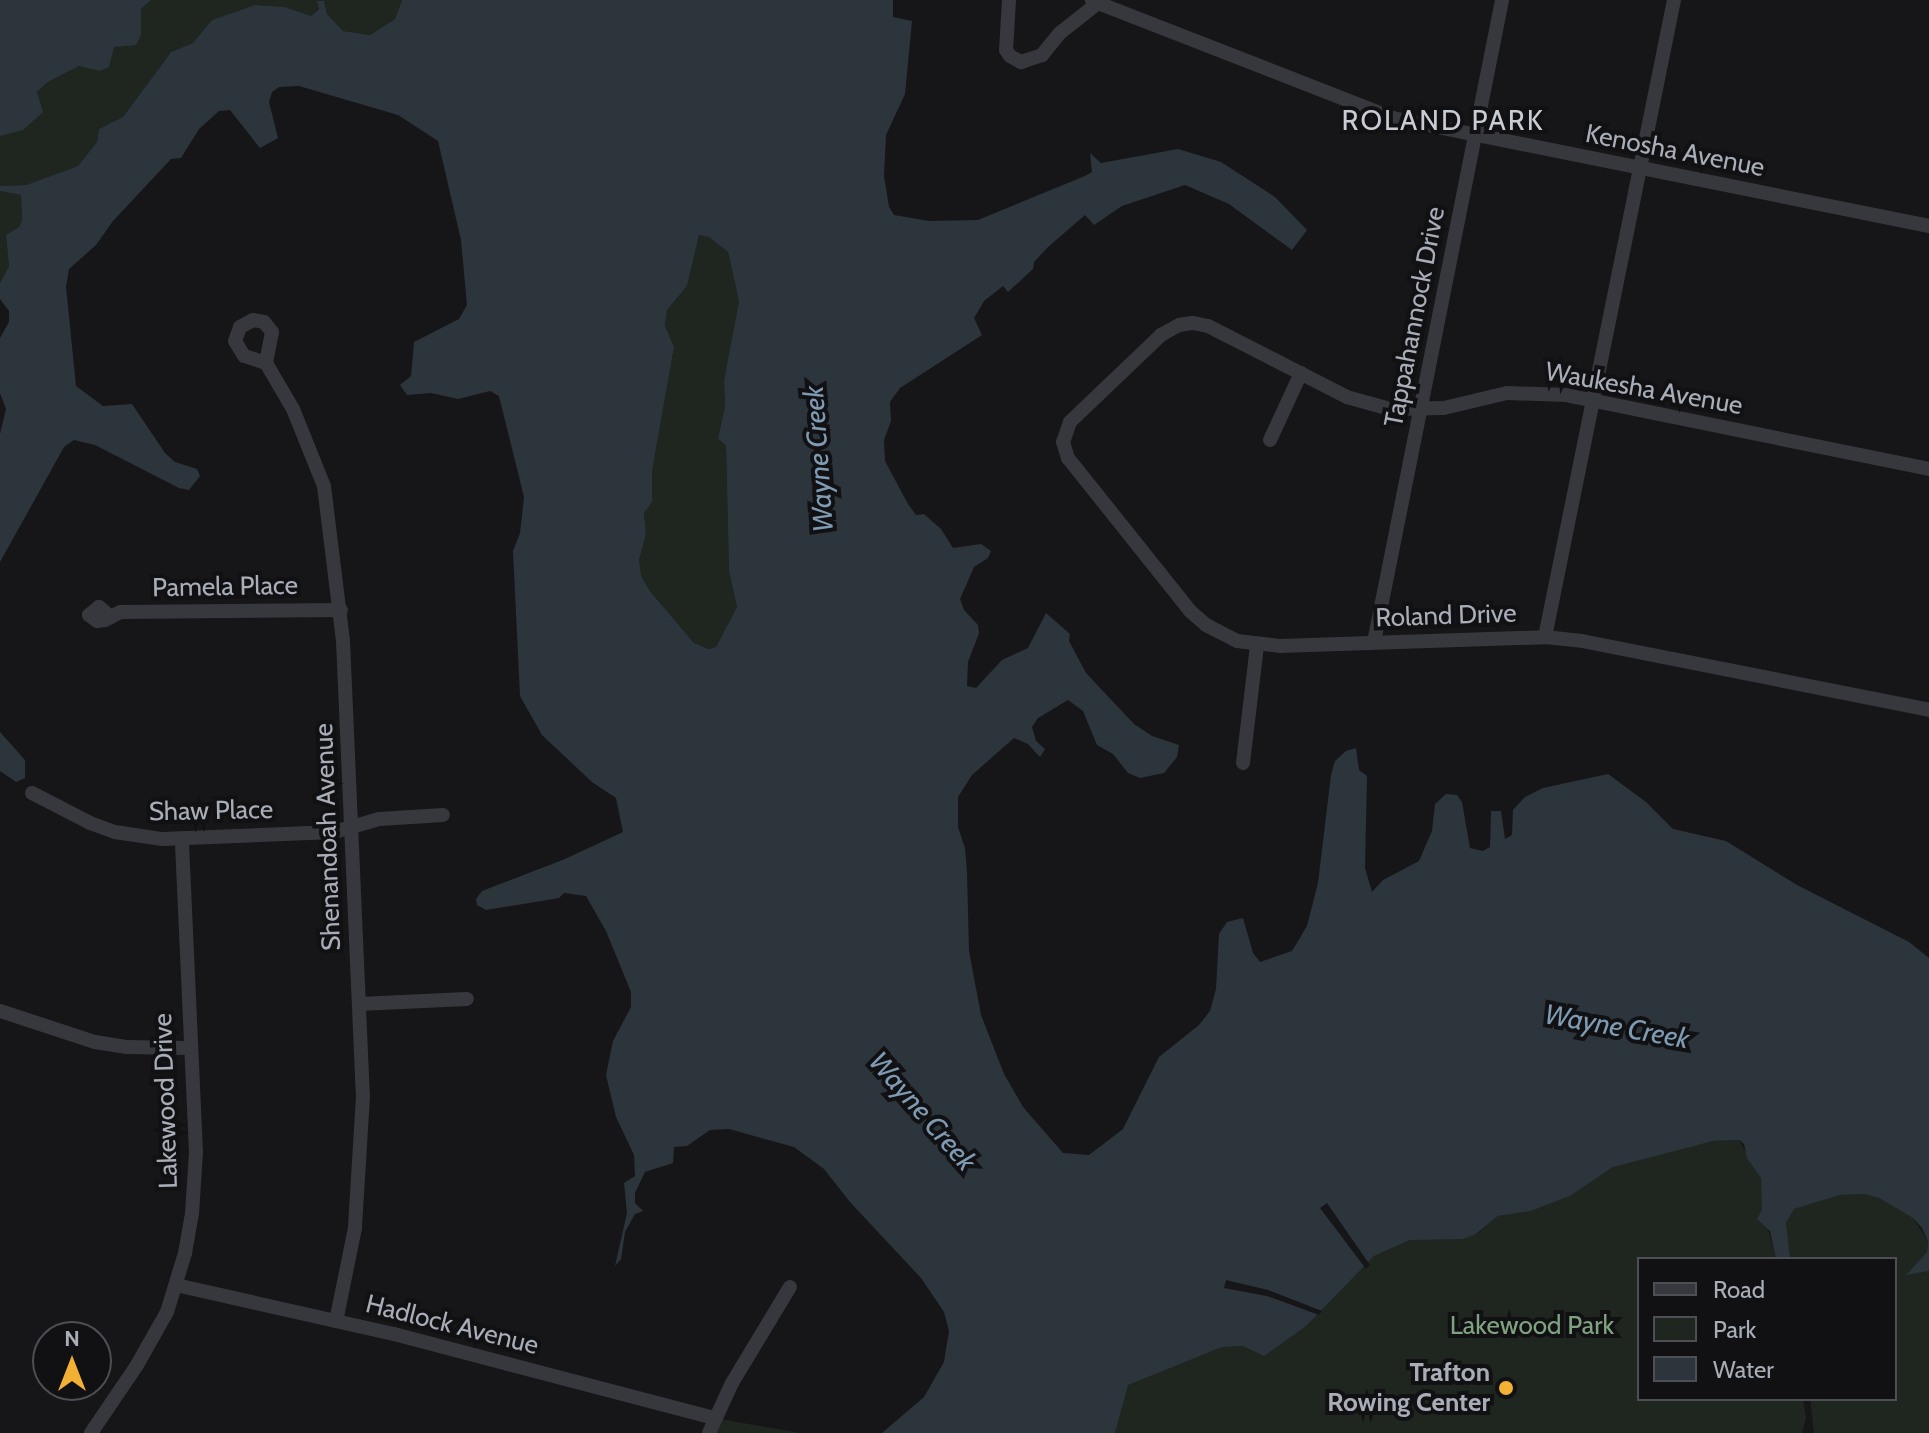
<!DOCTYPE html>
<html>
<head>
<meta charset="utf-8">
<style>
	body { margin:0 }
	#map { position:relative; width:1929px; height:1433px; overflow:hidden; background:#161618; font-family:Cabin,sans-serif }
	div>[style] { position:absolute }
	.green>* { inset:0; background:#1e261f }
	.water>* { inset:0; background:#2c353c }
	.pier>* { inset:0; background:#161618 }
	.street>* { height:14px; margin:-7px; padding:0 7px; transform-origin:7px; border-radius:7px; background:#37383d }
	.dots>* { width:22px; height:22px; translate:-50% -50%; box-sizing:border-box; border:4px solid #111113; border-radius:50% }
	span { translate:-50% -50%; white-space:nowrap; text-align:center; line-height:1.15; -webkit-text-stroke:8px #111113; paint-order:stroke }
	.street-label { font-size:26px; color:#a8adb8 }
	.park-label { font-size:26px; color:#7fa381 }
	.poi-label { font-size:26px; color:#a8adb8; font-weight:700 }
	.right { translate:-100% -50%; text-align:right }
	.neighbourhood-label { font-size:28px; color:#c9ccd4; letter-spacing:2px }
	.water-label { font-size:28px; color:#7f9bb3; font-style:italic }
	.legend { position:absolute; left:1637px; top:1257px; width:260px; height:144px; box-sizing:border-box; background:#111113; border:2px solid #4d4f55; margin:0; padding:10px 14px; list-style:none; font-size:24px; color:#a8adb8 }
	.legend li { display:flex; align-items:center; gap:16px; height:40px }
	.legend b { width:40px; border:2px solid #4d4f55 }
	.north { position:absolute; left:32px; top:1321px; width:80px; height:80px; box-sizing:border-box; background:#111113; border:2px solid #4d4f55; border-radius:50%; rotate:0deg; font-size:22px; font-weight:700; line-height:32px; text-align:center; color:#a8adb8 }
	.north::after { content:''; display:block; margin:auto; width:28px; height:36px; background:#f2b134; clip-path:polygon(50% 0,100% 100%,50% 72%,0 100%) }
</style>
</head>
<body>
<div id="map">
	<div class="green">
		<div style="clip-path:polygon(151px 0,402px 0,395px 19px,370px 35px,343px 31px,327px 14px,324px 1px,318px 1px,319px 8px,311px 16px,285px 7px,255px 5px,213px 20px,193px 43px,171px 52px,123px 117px,99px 129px,97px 142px,78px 166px,26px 185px,0 186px,0 136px,23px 129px,38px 100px,37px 92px,48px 82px,79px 66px,93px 67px,114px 47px,141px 35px,141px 9px)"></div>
		<div style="clip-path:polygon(0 191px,21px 195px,22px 220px,19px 227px,6px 235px,9px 266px,0 283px)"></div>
		<div style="clip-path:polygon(699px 234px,709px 237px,728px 252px,739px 301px,724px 380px,725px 405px,718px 437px,726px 446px,729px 571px,737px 607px,716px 647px,710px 649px,694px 643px,649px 590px,640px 576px,639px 560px,646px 534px,644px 513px,652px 502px,652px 471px,674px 347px,665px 326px,667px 310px,687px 286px)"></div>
		<div style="clip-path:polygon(1739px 1140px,1761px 1178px,1763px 1210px,1776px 1259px,1639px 1259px,1639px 1399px,1803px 1399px,1806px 1418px,1802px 1433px,1115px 1433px,1127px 1385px,1222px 1347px,1243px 1346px,1318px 1310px,1374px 1256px,1410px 1240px,1477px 1234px,1498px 1216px,1531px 1211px,1570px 1196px,1613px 1167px,1643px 1157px,1713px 1141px)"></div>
		<div style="clip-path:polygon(1864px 1194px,1879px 1198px,1913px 1218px,1928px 1241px,1927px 1252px,1907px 1274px,1929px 1271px,1929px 1433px,1814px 1433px,1810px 1399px,1895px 1399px,1895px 1259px,1790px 1259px,1787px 1251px,1786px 1223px,1794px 1209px,1840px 1195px)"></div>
		<div style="clip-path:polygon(715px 1418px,800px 1433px,712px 1433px)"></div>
	</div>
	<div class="water">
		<div style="clip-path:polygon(0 0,151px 0,141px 9px,141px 35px,136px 45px,114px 47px,109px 67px,100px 71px,79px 66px,48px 82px,37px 92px,43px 112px,23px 130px,0 136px)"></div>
		<div style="clip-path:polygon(evenodd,402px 0,893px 0,893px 17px,912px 21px,905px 94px,886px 135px,884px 176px,889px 207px,894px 215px,929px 221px,978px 220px,1085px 176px,1092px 172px,1090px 153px,1101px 163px,1178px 149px,1221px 162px,1275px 197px,1307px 230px,1292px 250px,1229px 204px,1185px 185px,1122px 206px,1094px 225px,1085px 215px,1048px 247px,1034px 262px,1033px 269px,1008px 292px,1003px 286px,984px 301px,974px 318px,982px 335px,900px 388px,890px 402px,891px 421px,884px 440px,885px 461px,908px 504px,916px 515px,924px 514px,941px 529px,953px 548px,981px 544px,991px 551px,988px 558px,974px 567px,960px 599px,964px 610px,978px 625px,979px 633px,968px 662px,967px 686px,976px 688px,1002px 660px,1028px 648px,1046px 613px,1070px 634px,1069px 641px,1086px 673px,1134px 724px,1152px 736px,1179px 745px,1177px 757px,1164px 773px,1140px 778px,1128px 773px,1113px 754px,1097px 745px,1083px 711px,1068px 700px,1038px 718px,1032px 727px,1036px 741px,1045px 749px,1040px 757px,1028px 744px,1014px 738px,972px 775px,958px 797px,958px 827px,965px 848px,967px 872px,969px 951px,981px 1015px,1004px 1074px,1023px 1107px,1063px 1153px,1089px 1155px,1123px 1129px,1159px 1057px,1199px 1025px,1210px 1011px,1216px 989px,1219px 934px,1227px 922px,1243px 918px,1253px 953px,1260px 962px,1292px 951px,1307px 926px,1318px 883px,1331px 775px,1335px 761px,1346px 751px,1356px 748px,1359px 770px,1367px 776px,1365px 868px,1372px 892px,1383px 880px,1419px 861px,1432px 831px,1435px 804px,1446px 794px,1457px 795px,1462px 802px,1470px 848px,1483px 851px,1490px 847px,1491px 811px,1501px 811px,1505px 839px,1512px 835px,1513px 810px,1525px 797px,1543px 788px,1608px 774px,1646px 802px,1673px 829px,1726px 841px,1797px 885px,1909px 942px,1929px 958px,1929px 1271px,1906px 1275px,1927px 1252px,1928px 1241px,1922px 1228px,1913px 1218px,1879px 1198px,1864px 1194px,1840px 1195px,1794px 1209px,1786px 1223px,1790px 1259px,1776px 1259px,1770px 1231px,1757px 1219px,1762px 1210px,1761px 1178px,1747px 1158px,1744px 1144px,1739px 1140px,1713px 1141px,1613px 1167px,1570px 1196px,1531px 1211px,1498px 1216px,1476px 1234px,1463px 1239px,1410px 1240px,1374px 1256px,1306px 1326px,1264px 1356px,1243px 1346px,1222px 1347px,1128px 1385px,1115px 1433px,882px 1433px,924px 1397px,944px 1362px,949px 1331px,944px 1312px,921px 1278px,850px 1202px,824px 1169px,794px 1147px,729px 1129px,710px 1130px,687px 1146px,674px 1147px,673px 1163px,645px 1172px,635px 1193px,635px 1203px,643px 1211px,635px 1214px,625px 1232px,621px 1259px,615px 1266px,627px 1213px,624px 1183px,635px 1176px,634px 1155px,616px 1117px,606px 1075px,613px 1041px,631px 1007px,631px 992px,606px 931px,586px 896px,564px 893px,559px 898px,486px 910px,477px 905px,476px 899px,482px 891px,565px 859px,623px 832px,616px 798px,592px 782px,542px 735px,520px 696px,513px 551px,520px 533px,524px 497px,499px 396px,490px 391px,458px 399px,431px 393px,407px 395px,400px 385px,411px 376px,414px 342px,459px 319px,467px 305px,461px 240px,438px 141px,398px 115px,299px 86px,279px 87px,272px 92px,269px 102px,278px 138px,260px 148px,230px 110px,219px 111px,199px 129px,181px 158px,171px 159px,113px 221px,96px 245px,69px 269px,66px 287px,76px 386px,103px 406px,132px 404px,165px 453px,175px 462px,197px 469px,200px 476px,189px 490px,179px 488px,95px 445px,74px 440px,64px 447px,0 562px,0 434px,6px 409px,0 393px,0 338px,9px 322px,9px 311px,0 299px,0 283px,9px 266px,6px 235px,19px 227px,22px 220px,21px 195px,0 191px,0 186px,26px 185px,78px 166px,97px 142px,99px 129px,123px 117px,171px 52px,193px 43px,212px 20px,255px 5px,285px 7px,311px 16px,319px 9px,317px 1px,324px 1px,327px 14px,343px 31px,370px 35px,395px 19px,402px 0,699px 235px,709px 237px,728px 252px,739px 301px,724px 380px,725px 406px,718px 438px,726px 446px,729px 571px,737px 607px,716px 647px,709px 649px,694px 643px,649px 590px,641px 576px,639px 560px,646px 534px,644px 513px,652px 502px,652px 471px,674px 347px,665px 326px,667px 310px,687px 286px,699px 235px)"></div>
		<div style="clip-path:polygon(0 732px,25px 760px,25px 778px,16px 782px,0 771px)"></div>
	</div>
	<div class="pier">
		<div style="clip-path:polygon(1327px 1203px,1370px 1265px,1366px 1269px,1320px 1208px)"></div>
		<div style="clip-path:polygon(1226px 1280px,1268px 1290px,1322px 1311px,1319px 1315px,1267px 1296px,1224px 1288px)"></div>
	</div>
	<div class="street">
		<div style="left:1009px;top:0;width:50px;rotate:93.4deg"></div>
		<div style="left:1006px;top:50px;width:7px;rotate:56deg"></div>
		<div style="left:1010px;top:56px;width:13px;rotate:29deg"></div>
		<div style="left:1021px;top:62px;width:22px;rotate:-18deg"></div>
		<div style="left:1042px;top:55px;width:28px;rotate:-51deg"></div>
		<div style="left:1060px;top:33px;width:48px;rotate:-38.3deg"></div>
		<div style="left:1098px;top:3px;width:7px;rotate:-153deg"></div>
		<div style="left:1098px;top:3px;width:317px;rotate:21.3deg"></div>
		<div style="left:1393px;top:118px;width:547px;rotate:11.39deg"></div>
		<div style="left:253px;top:320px;width:11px;rotate:10deg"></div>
		<div style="left:264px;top:322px;width:13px;rotate:51deg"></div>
		<div style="left:272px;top:332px;width:32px;rotate:101deg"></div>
		<div style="left:266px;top:363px;width:23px;rotate:-162deg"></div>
		<div style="left:244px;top:356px;width:17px;rotate:-121deg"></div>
		<div style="left:235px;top:341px;width:15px;rotate:-70deg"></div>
		<div style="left:240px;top:327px;width:15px;rotate:-28deg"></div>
		<div style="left:266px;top:363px;width:53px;rotate:59.6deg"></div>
		<div style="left:293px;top:409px;width:83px;rotate:68.1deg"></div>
		<div style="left:324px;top:486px;width:156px;rotate:83deg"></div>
		<div style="left:343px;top:641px;width:455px;rotate:87.5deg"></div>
		<div style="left:363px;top:1096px;width:132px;rotate:93.5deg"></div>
		<div style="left:355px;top:1228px;width:95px;rotate:101.5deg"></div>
		<div style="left:1270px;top:440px;width:74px;rotate:-65.2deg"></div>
		<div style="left:1929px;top:469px;width:370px;rotate:-168.5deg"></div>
		<div style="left:1566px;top:395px;width:59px;rotate:-178.1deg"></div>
		<div style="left:1507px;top:393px;width:65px;rotate:166.6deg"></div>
		<div style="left:1444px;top:408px;width:54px;rotate:178.9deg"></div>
		<div style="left:1390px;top:409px;width:45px;rotate:-164.4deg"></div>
		<div style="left:1347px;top:397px;width:156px;rotate:-152.9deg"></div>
		<div style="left:1208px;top:326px;width:16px;rotate:-169deg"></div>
		<div style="left:1192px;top:323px;width:13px;rotate:171deg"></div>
		<div style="left:1179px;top:325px;width:21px;rotate:151deg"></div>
		<div style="left:1161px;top:335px;width:126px;rotate:136.3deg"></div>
		<div style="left:1070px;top:422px;width:21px;rotate:109deg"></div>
		<div style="left:1063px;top:442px;width:17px;rotate:73deg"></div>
		<div style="left:1068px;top:458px;width:196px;rotate:51.4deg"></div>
		<div style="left:1190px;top:611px;width:21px;rotate:41deg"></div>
		<div style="left:1206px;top:625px;width:35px;rotate:27deg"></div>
		<div style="left:1237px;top:641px;width:43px;rotate:6.6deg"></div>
		<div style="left:1280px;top:646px;width:265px;rotate:-1.9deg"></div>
		<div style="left:1545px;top:637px;width:37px;rotate:6deg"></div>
		<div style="left:1582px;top:641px;width:354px;rotate:11.2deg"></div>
		<div style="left:111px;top:617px;width:16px;rotate:-140deg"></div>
		<div style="left:99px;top:607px;width:13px;rotate:141deg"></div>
		<div style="left:89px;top:615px;width:10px;rotate:37deg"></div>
		<div style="left:97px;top:621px;width:8px;rotate:-7deg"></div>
		<div style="left:105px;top:620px;width:18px;rotate:-27deg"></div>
		<div style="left:121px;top:612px;width:220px;rotate:-0.5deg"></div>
		<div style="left:1545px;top:637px;width:650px;rotate:-78.55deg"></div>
		<div style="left:1374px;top:642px;width:655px;rotate:-78.72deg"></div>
		<div style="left:1243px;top:763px;width:119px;rotate:-83.2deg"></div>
		<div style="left:32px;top:793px;width:65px;rotate:27.3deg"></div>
		<div style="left:90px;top:823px;width:27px;rotate:20deg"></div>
		<div style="left:115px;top:832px;width:48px;rotate:8.5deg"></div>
		<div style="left:162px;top:839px;width:172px;rotate:-2.3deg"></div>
		<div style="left:334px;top:832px;width:47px;rotate:-16.1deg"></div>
		<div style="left:379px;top:819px;width:64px;rotate:-3.6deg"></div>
		<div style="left:359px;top:1004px;width:108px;rotate:-2.7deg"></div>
		<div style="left:0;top:1011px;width:100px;rotate:18.1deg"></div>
		<div style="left:95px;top:1042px;width:31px;rotate:9deg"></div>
		<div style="left:126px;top:1047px;width:64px;rotate:0.9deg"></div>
		<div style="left:176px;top:1285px;width:223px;rotate:12.7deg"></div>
		<div style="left:394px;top:1334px;width:332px;rotate:14.7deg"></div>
		<div style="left:91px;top:1433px;width:82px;rotate:-55.9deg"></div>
		<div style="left:137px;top:1365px;width:61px;rotate:-60.5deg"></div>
		<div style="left:167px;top:1312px;width:62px;rotate:-73deg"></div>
		<div style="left:185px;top:1253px;width:40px;rotate:-80deg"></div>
		<div style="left:192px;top:1214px;width:62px;rotate:-86.3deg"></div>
		<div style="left:196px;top:1152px;width:313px;rotate:-92.6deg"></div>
		<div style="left:709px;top:1433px;width:55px;rotate:-65.3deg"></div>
		<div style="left:732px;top:1383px;width:112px;rotate:-58.9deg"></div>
	</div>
	<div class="dots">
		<div style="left:1506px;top:1388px;background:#f2b134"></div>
	</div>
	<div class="street-label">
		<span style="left:1675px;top:151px;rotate:11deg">Kenosha Avenue</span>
		<span style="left:1415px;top:317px;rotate:-79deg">Tappahannock Drive</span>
		<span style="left:1644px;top:389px;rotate:10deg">Waukesha Avenue</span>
		<span style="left:225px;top:587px;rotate:-1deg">Pamela Place</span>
		<span style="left:1446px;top:616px;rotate:-2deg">Roland Drive</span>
		<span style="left:211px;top:811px;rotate:-1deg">Shaw Place</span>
		<span style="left:328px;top:837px;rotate:-92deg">Shenandoah Avenue</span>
		<span style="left:166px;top:1101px;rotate:-92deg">Lakewood Drive</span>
		<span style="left:452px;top:1325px;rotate:14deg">Hadlock Avenue</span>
	</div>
	<div class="park-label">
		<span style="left:1532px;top:1326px">Lakewood Park</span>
	</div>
	<div class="poi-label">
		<span class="right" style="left:1490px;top:1388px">Trafton<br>Rowing Center</span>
	</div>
	<div class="neighbourhood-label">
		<span style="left:1443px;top:120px">ROLAND PARK</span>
	</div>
	<div class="water-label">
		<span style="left:818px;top:459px;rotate:-94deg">Wayne Creek</span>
		<span style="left:1617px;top:1026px;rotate:10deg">Wayne Creek</span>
		<span style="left:923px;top:1111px;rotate:49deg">Wayne Creek</span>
	</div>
	<ul class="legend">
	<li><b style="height:10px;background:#37383d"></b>Road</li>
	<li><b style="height:22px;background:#1e261f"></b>Park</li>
	<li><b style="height:22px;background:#2c353c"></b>Water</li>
	</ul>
	<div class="north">N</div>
</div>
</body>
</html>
